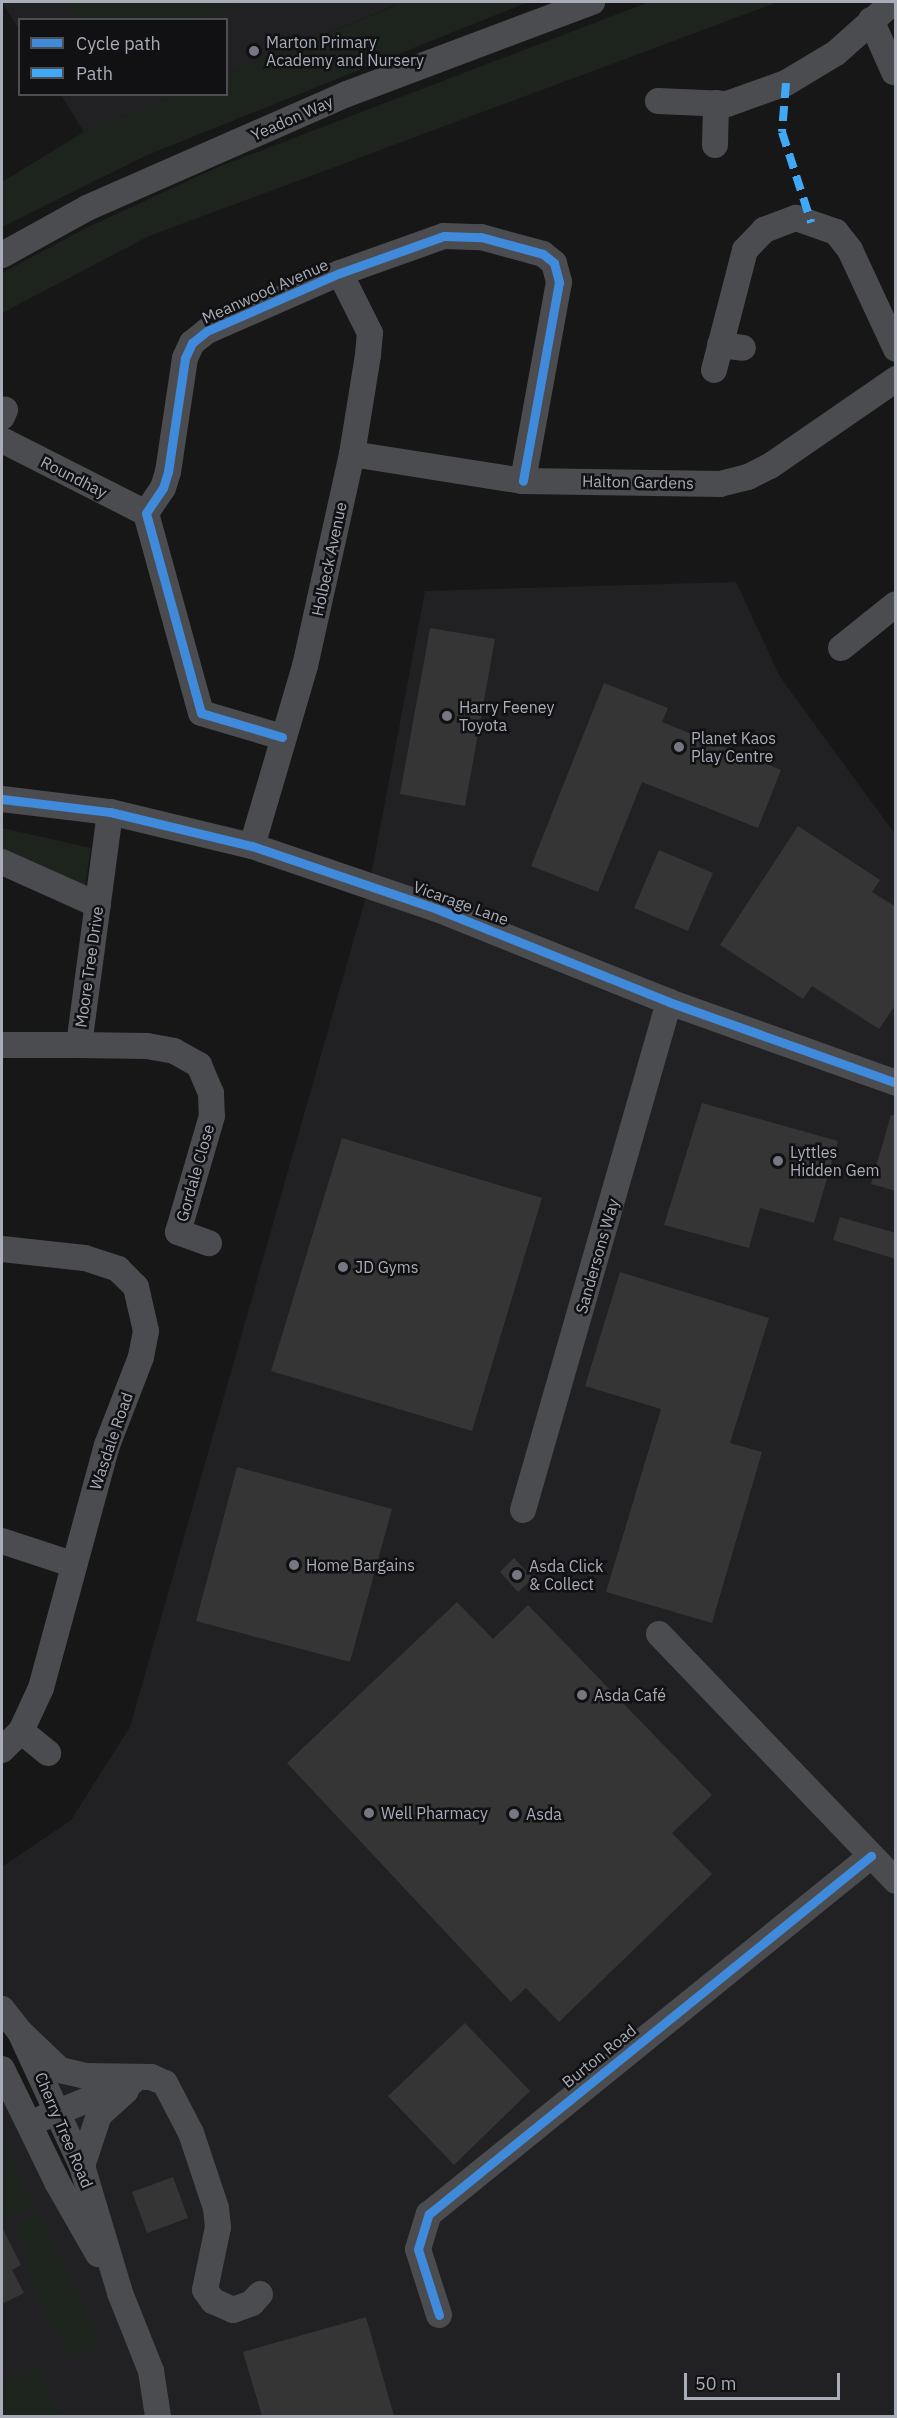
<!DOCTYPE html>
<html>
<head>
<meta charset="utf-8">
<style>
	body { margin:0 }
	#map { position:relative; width:897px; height:2418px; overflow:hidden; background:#171717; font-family:"IBM Plex Sans",sans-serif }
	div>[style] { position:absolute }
	.built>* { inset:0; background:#212123 }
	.green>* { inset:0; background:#1d241e }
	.building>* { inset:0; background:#353536 }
	.minor>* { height:26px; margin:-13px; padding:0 13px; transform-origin:13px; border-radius:13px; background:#4b4c50 }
	.quiet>* { height:8px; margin-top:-4px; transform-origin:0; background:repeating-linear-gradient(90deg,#3fa9f5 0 15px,transparent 0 23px) }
	.cycleway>* { height:9px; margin:-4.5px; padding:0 4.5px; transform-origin:4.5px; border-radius:4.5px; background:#408adc }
	.dots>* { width:16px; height:16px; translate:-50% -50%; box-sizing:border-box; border:3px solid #111113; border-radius:50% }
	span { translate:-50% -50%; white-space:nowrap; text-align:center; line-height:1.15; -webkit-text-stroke:5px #111113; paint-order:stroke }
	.poi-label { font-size:16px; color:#a8adb8 }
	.left { translate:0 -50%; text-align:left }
	.street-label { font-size:16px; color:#a8adb8 }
	.frame { position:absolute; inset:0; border:3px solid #a8adb8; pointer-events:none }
	.legend { position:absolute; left:18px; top:18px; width:210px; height:78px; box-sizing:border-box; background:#111113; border:2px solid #4d4f55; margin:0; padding:8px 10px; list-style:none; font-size:18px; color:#a8adb8 }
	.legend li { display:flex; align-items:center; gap:12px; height:30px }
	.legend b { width:30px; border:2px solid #4d4f55 }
	.scale { position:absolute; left:684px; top:2373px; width:156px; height:27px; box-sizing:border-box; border:3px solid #a8adb8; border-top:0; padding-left:8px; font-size:18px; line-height:21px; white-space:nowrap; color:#a8adb8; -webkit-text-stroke:4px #111113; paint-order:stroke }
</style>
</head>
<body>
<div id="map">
	<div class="built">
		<div style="clip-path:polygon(2px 2px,394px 2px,396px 5px,227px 74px,226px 20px,20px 20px,19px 29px)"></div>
		<div style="clip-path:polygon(61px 95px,176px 95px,84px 132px)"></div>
		<div style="clip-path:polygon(736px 582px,780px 677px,895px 834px,895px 2416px,2px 2416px,2px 2069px,119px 2289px,82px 2166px,2px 2009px,2px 1867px,71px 1820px,130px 1727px,369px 886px,425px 591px)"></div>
	</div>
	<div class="green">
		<div style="clip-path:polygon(65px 2px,240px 2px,207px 20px,76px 19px)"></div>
		<div style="clip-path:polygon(395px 2px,528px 2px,145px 156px,2px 227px,2px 182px,84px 132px,176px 95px,226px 94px,227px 74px,395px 6px)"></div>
		<div style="clip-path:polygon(649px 2px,778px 2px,149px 236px,2px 313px,2px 273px,84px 229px,218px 167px)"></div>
		<div style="clip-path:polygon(2px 828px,91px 848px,83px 899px,2px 862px)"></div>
		<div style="clip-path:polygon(2px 2140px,34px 2206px,2px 2221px)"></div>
		<div style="clip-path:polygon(38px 2214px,101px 2342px,74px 2358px,33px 2291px,26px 2265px,31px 2261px,15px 2225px)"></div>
		<div style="clip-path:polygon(36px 2367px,62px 2416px,2px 2416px,2px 2383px)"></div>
	</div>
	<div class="building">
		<div style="clip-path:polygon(430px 628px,495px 639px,465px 806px,400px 794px)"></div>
		<div style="clip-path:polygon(604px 683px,668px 708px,662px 722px,781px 770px,758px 828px,642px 782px,598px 892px,531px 866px)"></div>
		<div style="clip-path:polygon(798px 826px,880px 880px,872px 892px,896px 907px,896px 1004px,879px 1029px,812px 986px,803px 999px,720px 945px)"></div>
		<div style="clip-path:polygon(659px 850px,713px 873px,688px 931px,634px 908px)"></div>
		<div style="clip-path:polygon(702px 1103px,838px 1141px,814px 1223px,760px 1208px,749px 1248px,664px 1225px)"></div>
		<div style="clip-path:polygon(891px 1115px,896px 1116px,896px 1191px,871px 1184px)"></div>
		<div style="clip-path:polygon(342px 1138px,542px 1198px,472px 1431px,271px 1371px)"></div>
		<div style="clip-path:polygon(840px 1217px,896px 1233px,896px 1259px,833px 1240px)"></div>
		<div style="clip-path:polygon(620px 1272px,769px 1318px,730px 1443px,762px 1452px,712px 1623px,606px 1592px,661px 1409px,585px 1386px)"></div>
		<div style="clip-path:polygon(237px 1467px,392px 1509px,350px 1662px,196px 1621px)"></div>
		<div style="clip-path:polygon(514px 1558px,533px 1578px,518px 1592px,500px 1572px)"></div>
		<div style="clip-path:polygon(457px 1602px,493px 1639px,528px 1605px,712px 1795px,672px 1833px,712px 1874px,559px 2022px,526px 1988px,511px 2002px,287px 1763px)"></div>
		<div style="clip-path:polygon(465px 2023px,530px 2091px,454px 2165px,388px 2096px)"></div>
		<div style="clip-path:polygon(173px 2177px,188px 2218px,147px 2233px,132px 2192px)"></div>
		<div style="clip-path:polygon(2px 2227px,21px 2265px,12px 2270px,24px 2293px,2px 2304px)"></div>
		<div style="clip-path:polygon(366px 2317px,394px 2416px,262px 2416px,243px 2352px)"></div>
	</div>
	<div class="minor">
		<div style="left:871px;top:20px;width:57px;rotate:66.1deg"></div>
		<div style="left:658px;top:101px;width:69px;rotate:2.5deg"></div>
		<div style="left:727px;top:104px;width:63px;rotate:-19.6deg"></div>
		<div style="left:786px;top:83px;width:58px;rotate:-31deg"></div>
		<div style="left:836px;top:53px;width:76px;rotate:-41.8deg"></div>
		<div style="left:715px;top:145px;width:42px;rotate:-88.6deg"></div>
		<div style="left:2px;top:255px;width:97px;rotate:-28.9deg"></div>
		<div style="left:87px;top:208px;width:284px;rotate:-23.7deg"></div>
		<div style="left:347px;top:94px;width:262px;rotate:-20.6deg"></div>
		<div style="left:720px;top:345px;width:23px;rotate:7deg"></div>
		<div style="left:714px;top:370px;width:124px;rotate:-75.5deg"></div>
		<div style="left:745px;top:250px;width:28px;rotate:-46deg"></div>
		<div style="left:764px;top:230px;width:34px;rotate:-21deg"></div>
		<div style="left:796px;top:218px;width:42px;rotate:19.3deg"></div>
		<div style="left:836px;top:232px;width:23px;rotate:52deg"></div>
		<div style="left:850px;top:250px;width:109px;rotate:65.1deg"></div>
		<div style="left:2px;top:417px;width:8px;rotate:-67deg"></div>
		<div style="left:2px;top:440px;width:161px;rotate:26.9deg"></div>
		<div style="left:352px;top:454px;width:173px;rotate:9deg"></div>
		<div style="left:523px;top:481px;width:197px;rotate:0.9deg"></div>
		<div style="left:720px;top:484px;width:29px;rotate:-14deg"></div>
		<div style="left:748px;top:477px;width:25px;rotate:-27deg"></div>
		<div style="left:770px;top:466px;width:153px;rotate:-34.6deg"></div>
		<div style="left:841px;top:648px;width:70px;rotate:-38.7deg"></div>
		<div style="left:282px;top:737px;width:84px;rotate:-163.5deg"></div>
		<div style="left:201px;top:713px;width:207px;rotate:-105.4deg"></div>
		<div style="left:146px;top:513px;width:30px;rotate:-56deg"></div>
		<div style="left:163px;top:488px;width:17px;rotate:-73deg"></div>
		<div style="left:168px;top:472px;width:115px;rotate:-81.5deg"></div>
		<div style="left:185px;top:358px;width:17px;rotate:-65deg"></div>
		<div style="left:192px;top:343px;width:19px;rotate:-39deg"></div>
		<div style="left:207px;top:331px;width:145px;rotate:-23.6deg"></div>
		<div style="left:340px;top:273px;width:110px;rotate:-19.6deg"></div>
		<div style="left:444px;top:236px;width:37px;rotate:2deg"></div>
		<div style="left:481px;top:237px;width:64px;rotate:15.3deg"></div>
		<div style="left:543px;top:254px;width:14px;rotate:39deg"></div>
		<div style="left:554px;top:263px;width:20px;rotate:75deg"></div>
		<div style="left:559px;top:282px;width:202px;rotate:100.3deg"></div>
		<div style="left:2px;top:799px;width:109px;rotate:6.9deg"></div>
		<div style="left:110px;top:812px;width:146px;rotate:13.5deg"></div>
		<div style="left:252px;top:846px;width:195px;rotate:18.8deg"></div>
		<div style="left:437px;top:909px;width:250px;rotate:21.8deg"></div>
		<div style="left:669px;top:1002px;width:241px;rotate:19.6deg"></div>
		<div style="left:252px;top:846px;width:188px;rotate:-73.6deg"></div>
		<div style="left:305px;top:666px;width:217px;rotate:-77.5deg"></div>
		<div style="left:352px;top:454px;width:100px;rotate:-80.8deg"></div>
		<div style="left:368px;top:355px;width:22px;rotate:-85deg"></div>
		<div style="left:370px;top:333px;width:67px;rotate:-116.6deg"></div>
		<div style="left:2px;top:862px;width:105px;rotate:24.1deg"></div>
		<div style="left:2px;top:1045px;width:77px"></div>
		<div style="left:79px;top:1045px;width:235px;rotate:-82.4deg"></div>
		<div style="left:79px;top:1045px;width:68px;rotate:0.8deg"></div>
		<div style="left:147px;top:1046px;width:27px;rotate:10deg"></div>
		<div style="left:174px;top:1051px;width:29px;rotate:29deg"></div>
		<div style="left:199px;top:1065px;width:30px;rotate:67deg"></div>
		<div style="left:211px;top:1093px;width:23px;rotate:88deg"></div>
		<div style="left:212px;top:1116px;width:121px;rotate:106.3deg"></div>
		<div style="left:178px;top:1232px;width:33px;rotate:20deg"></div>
		<div style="left:2px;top:1249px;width:83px;rotate:6.2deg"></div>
		<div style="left:85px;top:1258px;width:35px;rotate:18deg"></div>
		<div style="left:118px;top:1269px;width:25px;rotate:45deg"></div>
		<div style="left:136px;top:1287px;width:45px;rotate:77.2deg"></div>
		<div style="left:146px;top:1331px;width:26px;rotate:101deg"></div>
		<div style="left:141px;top:1357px;width:94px;rotate:111.1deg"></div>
		<div style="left:107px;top:1445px;width:252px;rotate:105.2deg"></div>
		<div style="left:41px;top:1688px;width:47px;rotate:114.9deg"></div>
		<div style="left:21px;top:1731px;width:27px;rotate:135deg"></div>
		<div style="left:523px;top:1510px;width:529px;rotate:-73.97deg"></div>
		<div style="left:2px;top:1541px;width:74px;rotate:18.2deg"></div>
		<div style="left:659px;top:1634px;width:342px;rotate:46.2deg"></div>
		<div style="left:21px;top:1731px;width:35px;rotate:39deg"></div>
		<div style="left:2px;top:2009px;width:29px;rotate:52deg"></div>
		<div style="left:20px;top:2032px;width:148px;rotate:65.2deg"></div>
		<div style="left:82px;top:2166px;width:133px;rotate:73.3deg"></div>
		<div style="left:120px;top:2293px;width:84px;rotate:68.3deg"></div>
		<div style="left:151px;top:2371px;width:46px;rotate:81.2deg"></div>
		<div style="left:20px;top:2032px;width:55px;rotate:43.5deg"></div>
		<div style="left:60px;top:2070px;width:26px;rotate:13deg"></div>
		<div style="left:85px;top:2076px;width:66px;rotate:0.9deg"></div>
		<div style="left:151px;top:2077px;width:15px;rotate:23deg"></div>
		<div style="left:165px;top:2083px;width:56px;rotate:62.5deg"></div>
		<div style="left:191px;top:2133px;width:79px;rotate:71.6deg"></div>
		<div style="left:216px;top:2208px;width:19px;rotate:84deg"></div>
		<div style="left:218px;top:2227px;width:64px;rotate:101.7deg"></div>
		<div style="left:205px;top:2290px;width:14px;rotate:54deg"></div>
		<div style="left:213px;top:2301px;width:22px;rotate:24deg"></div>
		<div style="left:233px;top:2310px;width:20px;rotate:-20deg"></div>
		<div style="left:252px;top:2303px;width:12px;rotate:-48deg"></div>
		<div style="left:2px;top:2069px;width:126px;rotate:64deg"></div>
		<div style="left:57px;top:2182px;width:83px;rotate:60.3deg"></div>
		<div style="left:43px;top:2118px;width:96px;rotate:-22deg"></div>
		<div style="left:82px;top:2166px;width:54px;rotate:-71.6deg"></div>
		<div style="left:99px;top:2115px;width:36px;rotate:-42deg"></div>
		<div style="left:439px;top:2315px;width:69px;rotate:-107.7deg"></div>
		<div style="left:418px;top:2249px;width:37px;rotate:-73deg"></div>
		<div style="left:429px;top:2214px;width:569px;rotate:-39.01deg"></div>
	</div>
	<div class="quiet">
		<div style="left:786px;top:83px;width:49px;rotate:94.7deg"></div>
		<div style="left:782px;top:132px;width:95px;rotate:72.1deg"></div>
	</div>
	<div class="cycleway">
		<div style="left:282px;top:737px;width:84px;rotate:-163.5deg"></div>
		<div style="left:201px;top:713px;width:207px;rotate:-105.4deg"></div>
		<div style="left:146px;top:513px;width:30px;rotate:-56deg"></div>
		<div style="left:163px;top:488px;width:17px;rotate:-73deg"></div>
		<div style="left:168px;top:472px;width:115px;rotate:-81.5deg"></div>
		<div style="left:185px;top:358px;width:17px;rotate:-65deg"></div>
		<div style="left:192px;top:343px;width:19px;rotate:-39deg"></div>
		<div style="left:207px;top:331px;width:145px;rotate:-23.6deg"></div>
		<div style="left:340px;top:273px;width:110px;rotate:-19.6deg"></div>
		<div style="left:444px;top:236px;width:37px;rotate:2deg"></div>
		<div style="left:481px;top:237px;width:64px;rotate:15.3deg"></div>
		<div style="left:543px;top:254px;width:14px;rotate:39deg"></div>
		<div style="left:554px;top:263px;width:20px;rotate:75deg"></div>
		<div style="left:559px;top:282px;width:202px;rotate:100.3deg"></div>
		<div style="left:2px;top:799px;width:109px;rotate:6.9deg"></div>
		<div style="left:110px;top:812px;width:146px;rotate:13.5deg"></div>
		<div style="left:252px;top:846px;width:195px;rotate:18.8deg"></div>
		<div style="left:437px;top:909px;width:250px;rotate:21.8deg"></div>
		<div style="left:669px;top:1002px;width:241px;rotate:19.6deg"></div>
		<div style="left:439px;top:2315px;width:69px;rotate:-107.7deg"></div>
		<div style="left:418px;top:2249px;width:37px;rotate:-73deg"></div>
		<div style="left:429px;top:2214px;width:569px;rotate:-39.01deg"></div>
	</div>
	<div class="dots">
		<div style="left:254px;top:51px;background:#757880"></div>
		<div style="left:447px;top:716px;background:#757880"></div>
		<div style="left:679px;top:747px;background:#757880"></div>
		<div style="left:778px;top:1161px;background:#757880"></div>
		<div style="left:343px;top:1267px;background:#757880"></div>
		<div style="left:294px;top:1565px;background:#757880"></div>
		<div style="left:517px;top:1575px;background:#757880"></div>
		<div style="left:582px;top:1695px;background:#757880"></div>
		<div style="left:369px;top:1813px;background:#757880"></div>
		<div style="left:514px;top:1814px;background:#757880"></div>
	</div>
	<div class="poi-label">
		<span class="left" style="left:266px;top:51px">Marton Primary<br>Academy and Nursery</span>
		<span class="left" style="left:459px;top:716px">Harry Feeney<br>Toyota</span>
		<span class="left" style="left:691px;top:747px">Planet Kaos<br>Play Centre</span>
		<span class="left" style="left:790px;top:1161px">Lyttles<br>Hidden Gem</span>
		<span class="left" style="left:355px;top:1267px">JD Gyms</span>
		<span class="left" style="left:306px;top:1565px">Home Bargains</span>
		<span class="left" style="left:529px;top:1575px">Asda Click<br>&amp; Collect</span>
		<span class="left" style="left:594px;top:1695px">Asda Café</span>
		<span class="left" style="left:381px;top:1813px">Well Pharmacy</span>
		<span class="left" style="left:526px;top:1814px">Asda</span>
	</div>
	<div class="street-label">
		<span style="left:292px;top:118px;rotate:-24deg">Yeadon Way</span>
		<span style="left:265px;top:291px;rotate:-24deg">Meanwood Avenue</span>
		<span style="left:74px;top:477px;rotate:27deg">Roundhay</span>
		<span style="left:638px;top:482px;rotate:1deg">Halton Gardens</span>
		<span style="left:329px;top:559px;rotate:-78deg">Holbeck Avenue</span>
		<span style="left:461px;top:903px;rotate:20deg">Vicarage Lane</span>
		<span style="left:89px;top:967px;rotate:-82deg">Moore Tree Drive</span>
		<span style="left:195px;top:1173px;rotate:-74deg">Gordale Close</span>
		<span style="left:597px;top:1256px;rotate:-74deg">Sandersons Way</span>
		<span style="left:111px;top:1441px;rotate:-71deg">Wasdale Road</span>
		<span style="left:599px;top:2056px;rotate:-39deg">Burton Road</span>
		<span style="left:64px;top:2130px;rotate:67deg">Cherry Tree Road</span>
	</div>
	<div class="frame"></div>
	<ul class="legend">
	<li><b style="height:8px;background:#408adc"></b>Cycle path</li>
	<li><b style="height:8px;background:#3fa9f5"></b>Path</li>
	</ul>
	<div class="scale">50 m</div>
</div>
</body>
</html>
